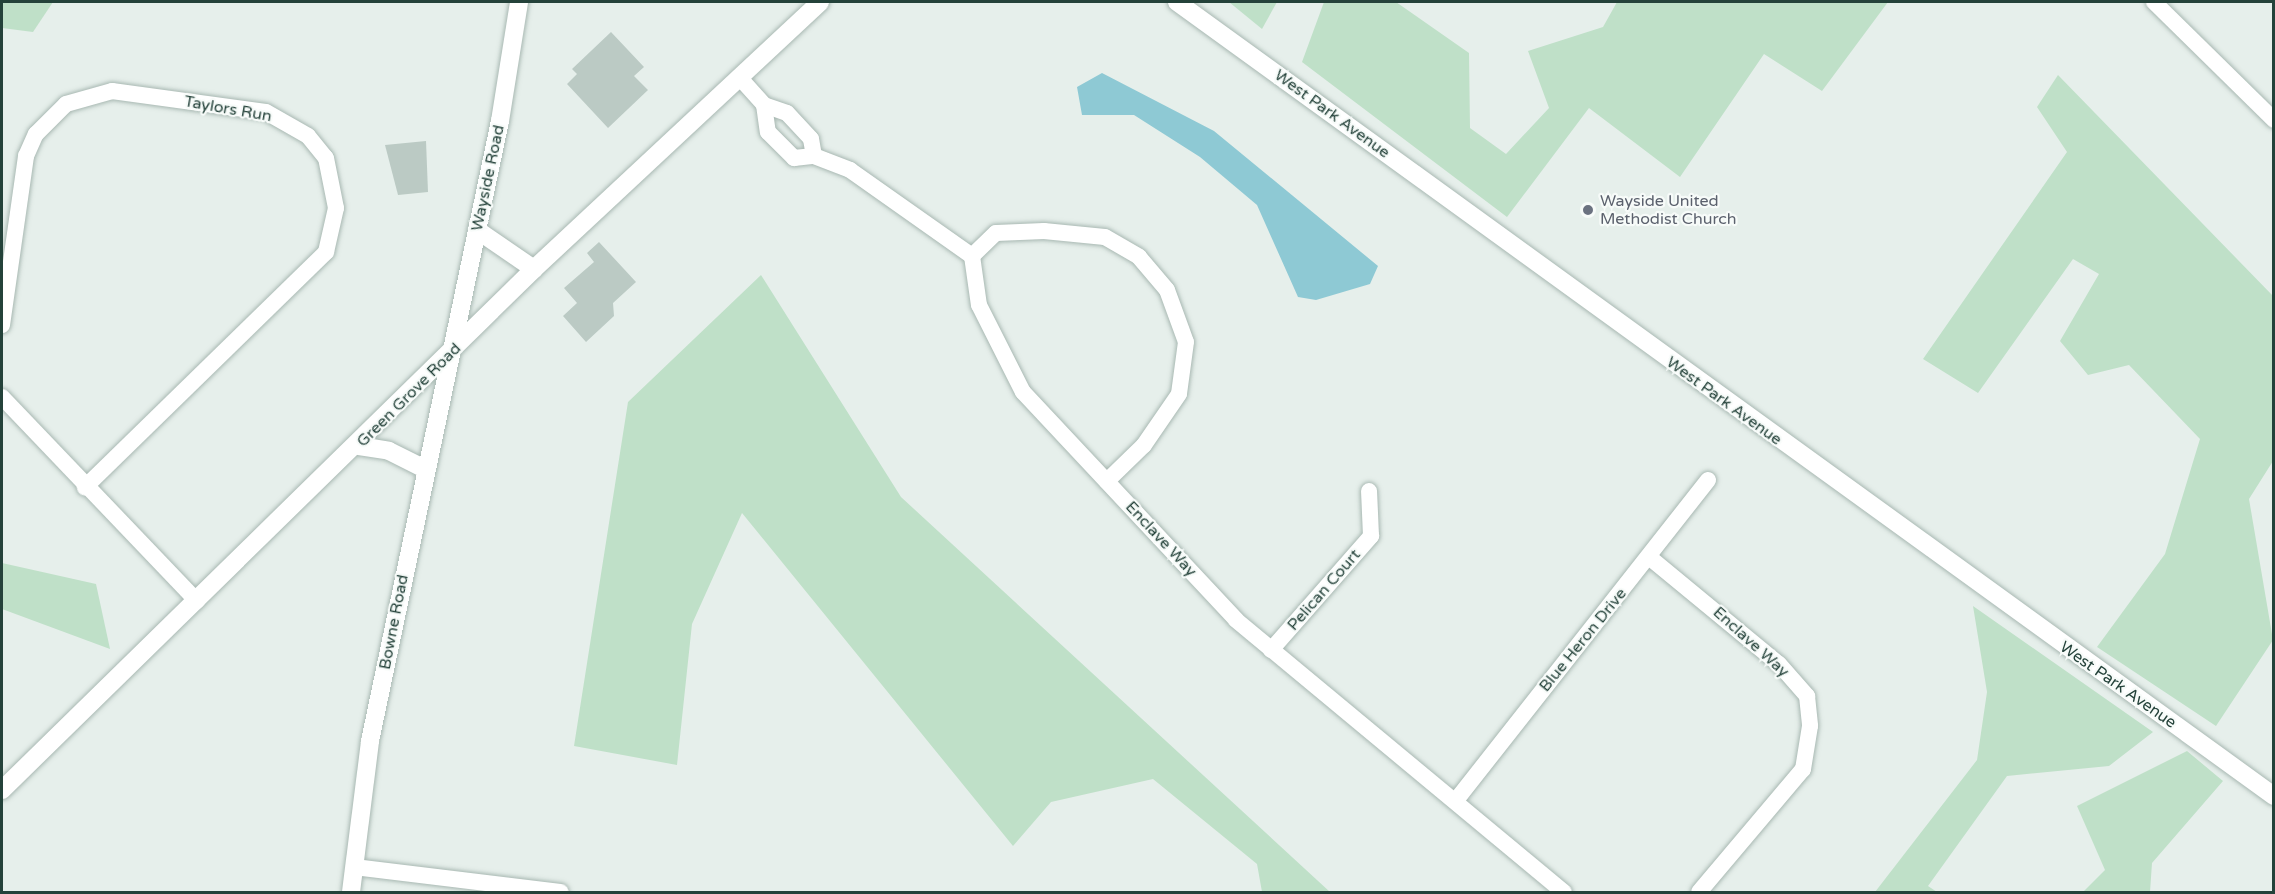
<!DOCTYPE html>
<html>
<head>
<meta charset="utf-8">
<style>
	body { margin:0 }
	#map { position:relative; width:2275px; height:894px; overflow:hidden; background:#e6efeb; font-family:"Varela Round",sans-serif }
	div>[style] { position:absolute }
	.green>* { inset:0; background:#bfe0c8 }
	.water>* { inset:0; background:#8ec9d4 }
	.building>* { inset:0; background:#bbcac4 }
	.roads { filter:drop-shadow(0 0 2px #a8b8b2) drop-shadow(0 0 2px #a8b8b2) }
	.minor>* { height:16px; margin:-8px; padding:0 8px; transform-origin:8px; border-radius:8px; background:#fff }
	.tertiary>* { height:18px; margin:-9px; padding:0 9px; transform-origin:9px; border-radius:9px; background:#fff }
	.dots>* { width:16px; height:16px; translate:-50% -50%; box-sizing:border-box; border:3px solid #f7fbf9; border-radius:50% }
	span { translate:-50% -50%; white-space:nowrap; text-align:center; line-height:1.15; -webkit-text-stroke:4.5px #f7fbf9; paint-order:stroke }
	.street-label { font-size:16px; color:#24423a }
	.worship-label { font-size:16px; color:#5b616d }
	.left { translate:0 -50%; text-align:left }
	.frame { position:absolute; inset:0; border:3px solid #24423a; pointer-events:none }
</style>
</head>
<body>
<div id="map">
	<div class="green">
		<div style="clip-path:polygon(2px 2px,53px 2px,33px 32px,2px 28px)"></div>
		<div style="clip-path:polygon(1229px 2px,1277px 2px,1262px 29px)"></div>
		<div style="clip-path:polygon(1324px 2px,1396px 2px,1469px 53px,1470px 128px,1506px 154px,1549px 108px,1528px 51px,1603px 27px,1617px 2px,1888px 2px,1822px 91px,1764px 54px,1680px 177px,1589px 108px,1507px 217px,1302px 62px)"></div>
		<div style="clip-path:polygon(2058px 75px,2273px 296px,2273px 461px,2249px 499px,2273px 640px,2216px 726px,2097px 647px,2165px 554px,2200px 439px,2129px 365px,2088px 375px,2060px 341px,2099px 274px,2073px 259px,1978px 393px,1923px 359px,2067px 152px,2037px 107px)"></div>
		<div style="clip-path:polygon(761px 275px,901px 497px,1330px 892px,1262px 892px,1257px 864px,1153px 779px,1051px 802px,1013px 846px,742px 513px,692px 624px,677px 765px,574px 746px,628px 402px)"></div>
		<div style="clip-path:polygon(2px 563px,96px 584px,110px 649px,2px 609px)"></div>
		<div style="clip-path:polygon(1973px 606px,2153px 732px,2109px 766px,2007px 776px,1928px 886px,1937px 892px,1875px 892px,1977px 760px,1987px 692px)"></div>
		<div style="clip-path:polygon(2187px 751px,2223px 781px,2152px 863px,2150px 892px,2083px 892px,2105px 870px,2077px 806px)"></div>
	</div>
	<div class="water">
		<div style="clip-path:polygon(1102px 73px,1214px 131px,1378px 266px,1370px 284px,1316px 300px,1298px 297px,1257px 205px,1200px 157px,1134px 115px,1082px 115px,1077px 87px)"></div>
	</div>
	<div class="building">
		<div style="clip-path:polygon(611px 32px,644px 67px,634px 76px,648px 90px,608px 128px,567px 84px,577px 74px,572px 69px)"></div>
		<div style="clip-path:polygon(426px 141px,428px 192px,398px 195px,385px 145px)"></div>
		<div style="clip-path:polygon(599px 242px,636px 282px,613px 303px,614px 316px,586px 342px,563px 316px,577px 303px,564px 288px,594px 262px,587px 253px)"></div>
	</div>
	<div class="roads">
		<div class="minor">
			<div style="left:2154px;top:2px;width:168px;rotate:44.5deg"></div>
			<div style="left:740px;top:78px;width:36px;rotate:48deg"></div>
			<div style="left:764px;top:105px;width:24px;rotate:19deg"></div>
			<div style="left:787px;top:113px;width:35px;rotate:47deg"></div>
			<div style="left:811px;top:139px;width:17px;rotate:80deg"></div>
			<div style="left:764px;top:105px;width:27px;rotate:82deg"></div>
			<div style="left:768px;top:132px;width:37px;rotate:45deg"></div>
			<div style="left:794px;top:158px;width:20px;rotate:-6deg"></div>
			<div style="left:814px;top:156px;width:39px;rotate:21deg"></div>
			<div style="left:850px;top:170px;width:149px;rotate:35.2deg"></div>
			<div style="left:972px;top:256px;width:49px;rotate:81.9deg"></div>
			<div style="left:979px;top:305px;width:97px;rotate:63.2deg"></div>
			<div style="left:1023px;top:392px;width:312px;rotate:46.9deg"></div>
			<div style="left:1236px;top:620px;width:426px;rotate:39.7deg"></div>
			<div style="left:972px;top:256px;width:33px;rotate:-44deg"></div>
			<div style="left:996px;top:233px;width:48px;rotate:-2.4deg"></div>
			<div style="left:1044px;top:231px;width:61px;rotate:5.6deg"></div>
			<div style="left:1105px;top:237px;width:39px;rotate:30deg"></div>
			<div style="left:1139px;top:257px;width:43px;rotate:49.7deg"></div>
			<div style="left:1167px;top:290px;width:55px;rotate:69.9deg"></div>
			<div style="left:1186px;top:342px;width:52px;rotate:97.7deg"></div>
			<div style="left:1179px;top:394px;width:62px;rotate:124.5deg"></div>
			<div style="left:1144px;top:445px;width:52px;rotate:135.8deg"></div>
			<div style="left:2px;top:325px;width:171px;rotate:-81.9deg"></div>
			<div style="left:26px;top:156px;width:24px;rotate:-66deg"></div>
			<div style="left:36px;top:134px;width:42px;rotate:-45deg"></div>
			<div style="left:66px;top:104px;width:48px;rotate:-15.8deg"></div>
			<div style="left:112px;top:91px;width:155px;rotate:7.8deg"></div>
			<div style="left:266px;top:112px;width:48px;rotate:29.7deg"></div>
			<div style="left:308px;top:136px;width:28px;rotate:51deg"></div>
			<div style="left:326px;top:158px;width:51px;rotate:78.7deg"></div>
			<div style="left:336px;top:208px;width:45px;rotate:102.8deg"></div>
			<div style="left:326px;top:252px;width:337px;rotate:135.7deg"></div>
			<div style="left:2px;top:397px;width:282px;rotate:46.3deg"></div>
			<div style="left:1649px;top:557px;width:168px;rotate:39.5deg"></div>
			<div style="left:1779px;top:664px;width:43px;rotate:48.8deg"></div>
			<div style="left:1807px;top:696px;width:30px;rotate:84deg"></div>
			<div style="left:1810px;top:726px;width:44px;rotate:99.2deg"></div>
			<div style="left:1803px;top:769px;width:161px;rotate:130.2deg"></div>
			<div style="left:1271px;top:650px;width:152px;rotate:-48.7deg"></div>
			<div style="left:1371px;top:536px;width:45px;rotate:-92.5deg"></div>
			<div style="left:1457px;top:799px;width:406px;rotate:-51.8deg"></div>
			<div style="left:354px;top:867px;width:208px;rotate:6.9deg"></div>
		</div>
		<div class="tertiary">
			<div style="left:1177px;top:2px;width:1354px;rotate:35.9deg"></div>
			<div style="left:477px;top:230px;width:69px;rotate:34.4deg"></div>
			<div style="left:359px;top:446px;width:30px;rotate:9deg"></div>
			<div style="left:389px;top:451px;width:40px;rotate:26.6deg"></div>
			<div style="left:2px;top:790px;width:745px;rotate:-44.4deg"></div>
			<div style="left:534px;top:269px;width:391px;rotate:-43deg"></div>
			<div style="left:351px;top:892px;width:152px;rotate:-82.8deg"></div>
			<div style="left:370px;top:741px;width:633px;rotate:-78.16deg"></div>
			<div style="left:500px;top:121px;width:121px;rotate:-80.9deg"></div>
		</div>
	</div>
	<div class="dots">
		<div style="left:1588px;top:210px;background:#6b7280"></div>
	</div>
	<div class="street-label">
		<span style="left:228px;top:109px;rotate:10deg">Taylors Run</span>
		<span style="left:1332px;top:114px;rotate:36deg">West Park Avenue</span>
		<span style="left:488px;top:178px;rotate:-78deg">Wayside Road</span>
		<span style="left:409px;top:395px;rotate:-45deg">Green Grove Road</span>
		<span style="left:1724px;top:401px;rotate:36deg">West Park Avenue</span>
		<span style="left:1161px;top:539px;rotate:47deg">Enclave Way</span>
		<span style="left:1324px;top:590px;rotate:-49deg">Pelican Court</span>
		<span style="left:394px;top:622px;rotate:-79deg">Bowne Road</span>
		<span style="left:1583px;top:640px;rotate:-51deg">Blue Heron Drive</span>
		<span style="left:1751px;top:642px;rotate:42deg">Enclave Way</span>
		<span style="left:2118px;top:685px;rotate:35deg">West Park Avenue</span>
	</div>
	<div class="worship-label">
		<span class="left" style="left:1600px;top:210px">Wayside United<br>Methodist Church</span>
	</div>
	<div class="frame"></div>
</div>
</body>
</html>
